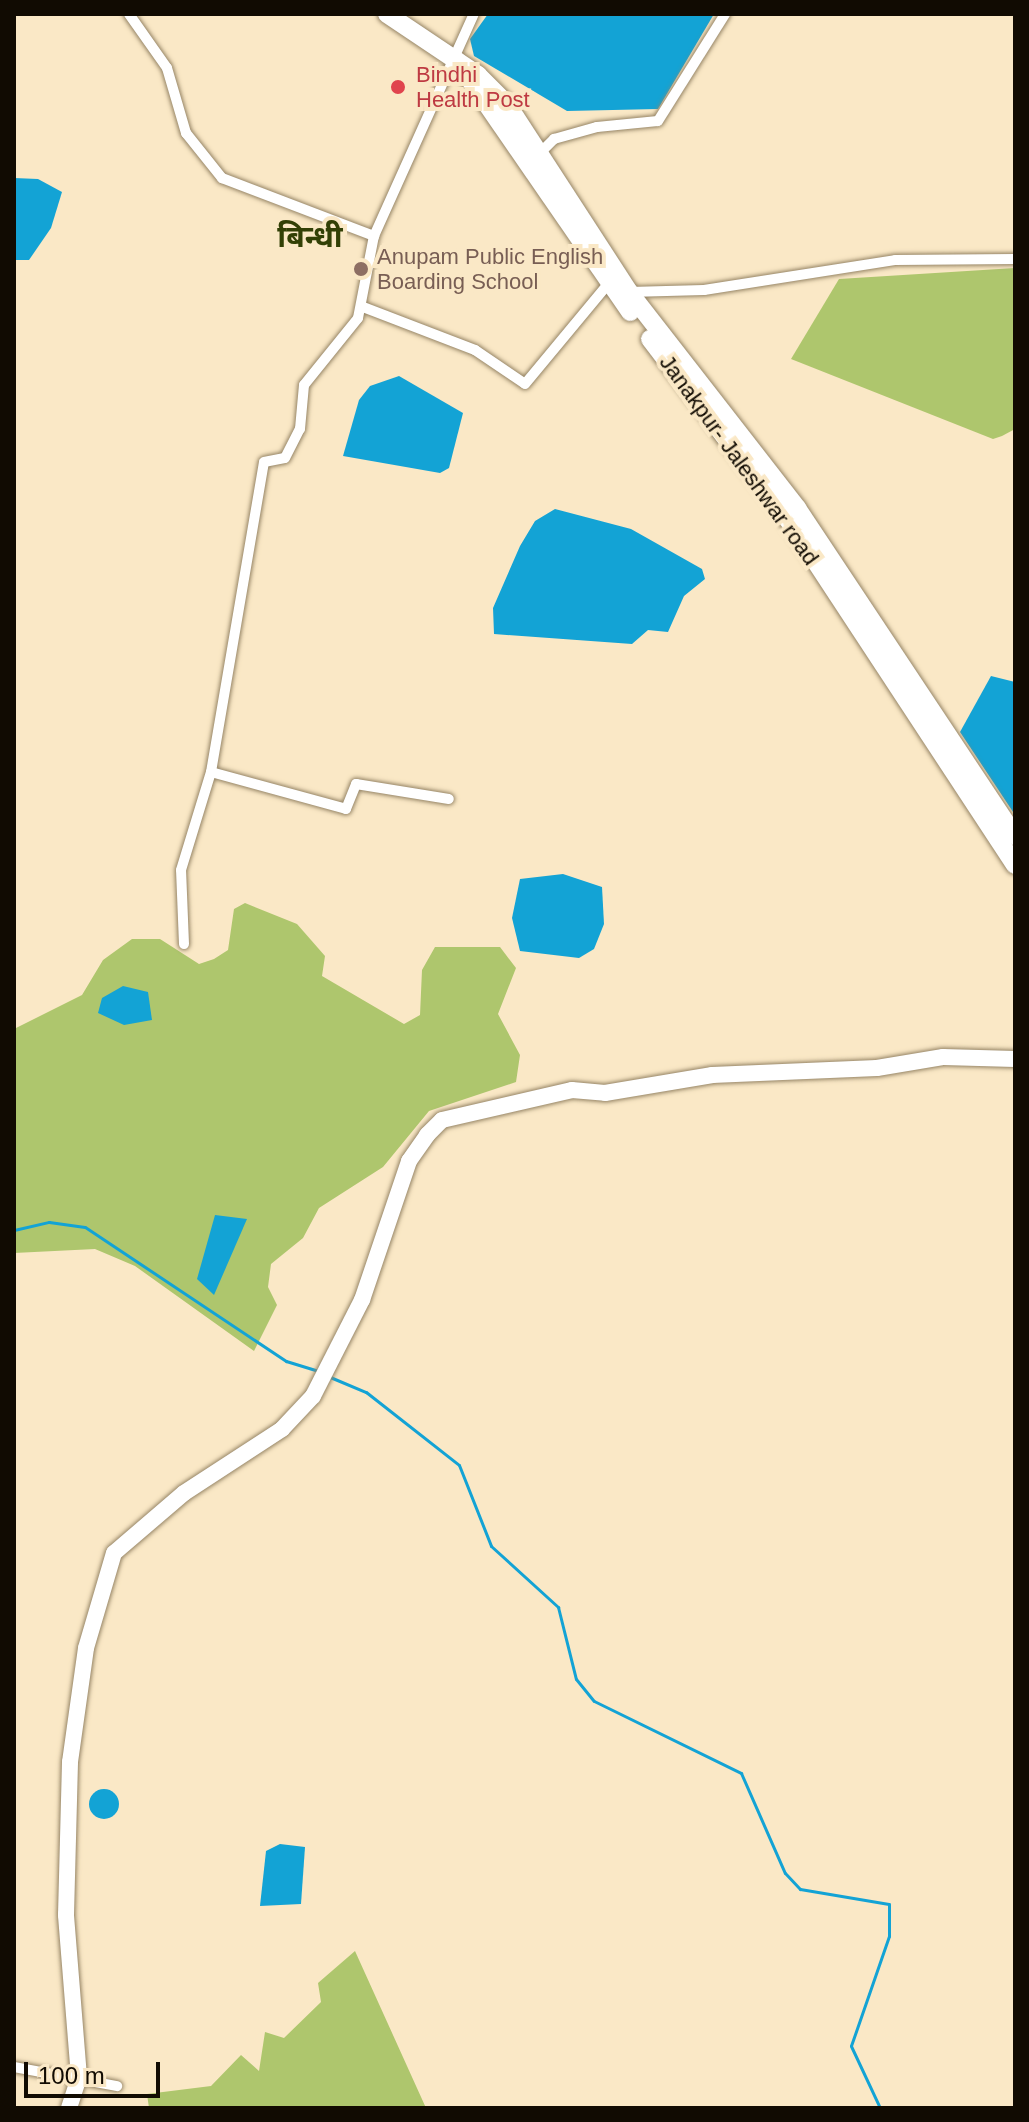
<!DOCTYPE html>
<html>
<head>
<meta charset="utf-8">
<style>
	body { margin:0 }
	#map { position:relative; width:1029px; height:2122px; overflow:hidden; background:#fae8c6; font-family:Helvetica,"Noto Sans Devanagari",sans-serif }
	div>[style] { position:absolute }
	.green>* { inset:0; background:#aec66d }
	.water>* { inset:0; background:#13a3d5 }
	.round { border-radius:50% }
	.stream>* { height:3px; margin:-1.5px; padding:0 1.5px; transform-origin:1.5px; border-radius:1.5px; background:#13a3d5 }
	.roads { filter:drop-shadow(0 0 2px #968566) drop-shadow(0 0 2px #968566) }
	.minor>* { height:10px; margin:-5px; padding:0 5px; transform-origin:5px; border-radius:5px; background:#fff }
	.primary>* { height:16px; margin:-8px; padding:0 8px; transform-origin:8px; border-radius:8px; background:#fff }
	.trunk>* { height:18px; margin:-9px; padding:0 9px; transform-origin:9px; border-radius:9px; background:#fff }
	.dots>* { width:22px; height:22px; translate:-50% -50%; box-sizing:border-box; border:4px solid #fae8c6; border-radius:50% }
	span { translate:-50% -50%; white-space:nowrap; text-align:center; line-height:1.15; -webkit-text-stroke:8px #fae8c6; paint-order:stroke }
	.health-label { font-size:22px; color:#be3a42 }
	.left { translate:0 -50%; text-align:left }
	.education-label { font-size:22px; color:#785e54 }
	.street-label { font-size:22px; color:#110b02 }
	.district-label { font-size:30px; color:#324006; font-weight:700 }
	.frame { position:absolute; inset:0; border:16px solid #110b02; pointer-events:none }
	.scale { position:absolute; left:24px; top:2062px; width:136px; height:36px; box-sizing:border-box; border:4px solid #110b02; border-top:0; padding-left:10px; font-size:24px; line-height:28px; white-space:nowrap; color:#110b02; -webkit-text-stroke:6px #fae8c6; paint-order:stroke }
</style>
</head>
<body>
<div id="map">
	<div class="green">
		<div style="clip-path:polygon(1015px 268px,1015px 429px,1002px 436px,993px 439px,791px 359px,839px 279px)"></div>
		<div style="clip-path:polygon(245px 903px,297px 924px,325px 956px,322px 976px,404px 1024px,420px 1015px,422px 970px,435px 947px,500px 947px,516px 968px,498px 1014px,520px 1055px,516px 1082px,429px 1111px,383px 1167px,319px 1208px,303px 1238px,271px 1264px,268px 1287px,277px 1305px,254px 1351px,135px 1266px,95px 1249px,14px 1253px,14px 1029px,82px 995px,103px 960px,132px 939px,160px 939px,199px 964px,214px 959px,228px 950px,234px 909px)"></div>
		<div style="clip-path:polygon(355px 1951px,426px 2108px,149px 2108px,147px 2094px,211px 2086px,241px 2055px,259px 2071px,265px 2032px,284px 2038px,321px 2002px,318px 1983px)"></div>
	</div>
	<div class="water">
		<div style="clip-path:polygon(488px 14px,714px 14px,658px 109px,567px 111px,474px 56px,470px 39px)"></div>
		<div style="clip-path:polygon(14px 178px,38px 179px,62px 192px,51px 228px,29px 260px,14px 260px)"></div>
		<div style="clip-path:polygon(399px 376px,463px 413px,449px 468px,440px 473px,343px 456px,359px 400px,370px 386px)"></div>
		<div style="clip-path:polygon(555px 509px,631px 529px,702px 569px,705px 579px,684px 596px,668px 632px,648px 630px,632px 644px,494px 634px,493px 608px,520px 546px,535px 521px)"></div>
		<div style="clip-path:polygon(991px 676px,1015px 682px,1015px 815px,960px 732px)"></div>
		<div style="clip-path:polygon(563px 874px,602px 887px,604px 924px,594px 949px,579px 958px,520px 951px,512px 918px,520px 879px)"></div>
		<div style="clip-path:polygon(123px 986px,148px 992px,152px 1020px,124px 1025px,98px 1013px,102px 998px)"></div>
		<div style="clip-path:polygon(215px 1215px,247px 1219px,214px 1295px,197px 1279px)"></div>
		<div class="round" style="left:89px;top:1789px;width:30px;height:30px"></div>
		<div style="clip-path:polygon(280px 1844px,305px 1847px,301px 1904px,260px 1906px,266px 1851px)"></div>
	</div>
	<div class="stream">
		<div style="left:14px;top:1230px;width:36px;rotate:-13deg"></div>
		<div style="left:49px;top:1222px;width:36px;rotate:8deg"></div>
		<div style="left:85px;top:1227px;width:242px;rotate:33.7deg"></div>
		<div style="left:286px;top:1361px;width:34px;rotate:17deg"></div>
		<div style="left:330px;top:1377px;width:39px;rotate:23deg"></div>
		<div style="left:366px;top:1392px;width:118px;rotate:38.1deg"></div>
		<div style="left:459px;top:1465px;width:87px;rotate:68.4deg"></div>
		<div style="left:491px;top:1546px;width:91px;rotate:42.3deg"></div>
		<div style="left:558px;top:1607px;width:74px;rotate:76deg"></div>
		<div style="left:576px;top:1679px;width:28px;rotate:51deg"></div>
		<div style="left:594px;top:1701px;width:164px;rotate:26.1deg"></div>
		<div style="left:741px;top:1773px;width:109px;rotate:66.3deg"></div>
		<div style="left:785px;top:1873px;width:22px;rotate:47deg"></div>
		<div style="left:800px;top:1889px;width:90px;rotate:9.6deg"></div>
		<div style="left:889px;top:1904px;width:32px;rotate:90deg"></div>
		<div style="left:889px;top:1936px;width:116px;rotate:109.1deg"></div>
		<div style="left:851px;top:2046px;width:68px;rotate:64.9deg"></div>
	</div>
	<div class="roads">
		<div class="minor">
			<div style="left:129px;top:14px;width:66px;rotate:54.9deg"></div>
			<div style="left:167px;top:68px;width:68px;rotate:73.7deg"></div>
			<div style="left:186px;top:133px;width:58px;rotate:51.3deg"></div>
			<div style="left:222px;top:178px;width:163px;rotate:20.9deg"></div>
			<div style="left:540px;top:153px;width:20px;rotate:-45deg"></div>
			<div style="left:554px;top:139px;width:45px;rotate:-15.6deg"></div>
			<div style="left:597px;top:127px;width:61px;rotate:-5.6deg"></div>
			<div style="left:658px;top:121px;width:126px;rotate:-57.9deg"></div>
			<div style="left:629px;top:292px;width:75px;rotate:-1.5deg"></div>
			<div style="left:704px;top:290px;width:193px;rotate:-8.9deg"></div>
			<div style="left:895px;top:260px;width:120px;rotate:-0.5deg"></div>
			<div style="left:363px;top:307px;width:120px;rotate:21deg"></div>
			<div style="left:475px;top:350px;width:60px;rotate:34.2deg"></div>
			<div style="left:525px;top:384px;width:131px;rotate:-50.3deg"></div>
			<div style="left:211px;top:772px;width:140px;rotate:15.3deg"></div>
			<div style="left:346px;top:809px;width:27px;rotate:-68deg"></div>
			<div style="left:356px;top:784px;width:94px;rotate:9.2deg"></div>
			<div style="left:184px;top:944px;width:74px;rotate:-92.3deg"></div>
			<div style="left:181px;top:870px;width:102px;rotate:-73deg"></div>
			<div style="left:211px;top:772px;width:314px;rotate:-80.3deg"></div>
			<div style="left:264px;top:462px;width:21px;rotate:-11deg"></div>
			<div style="left:285px;top:458px;width:33px;rotate:-63deg"></div>
			<div style="left:300px;top:429px;width:44px;rotate:-84.8deg"></div>
			<div style="left:304px;top:385px;width:86px;rotate:-51.1deg"></div>
			<div style="left:358px;top:318px;width:84px;rotate:-79deg"></div>
			<div style="left:374px;top:236px;width:243px;rotate:-65.8deg"></div>
			<div style="left:14px;top:2067px;width:105px;rotate:10.5deg"></div>
		</div>
		<div class="primary">
			<div style="left:69px;top:2108px;width:33px;rotate:-72deg"></div>
			<div style="left:79px;top:2077px;width:163px;rotate:-94.6deg"></div>
			<div style="left:66px;top:1915px;width:153px;rotate:-88.5deg"></div>
			<div style="left:70px;top:1762px;width:115px;rotate:-82deg"></div>
			<div style="left:86px;top:1648px;width:99px;rotate:-73.6deg"></div>
			<div style="left:114px;top:1553px;width:92px;rotate:-40.6deg"></div>
			<div style="left:184px;top:1493px;width:117px;rotate:-33.1deg"></div>
			<div style="left:282px;top:1429px;width:45px;rotate:-46.8deg"></div>
			<div style="left:313px;top:1396px;width:108px;rotate:-63deg"></div>
			<div style="left:362px;top:1300px;width:147px;rotate:-71.3deg"></div>
			<div style="left:409px;top:1161px;width:32px;rotate:-55deg"></div>
			<div style="left:427px;top:1135px;width:21px;rotate:-45deg"></div>
			<div style="left:442px;top:1120px;width:133px;rotate:-13deg"></div>
			<div style="left:572px;top:1090px;width:33px;rotate:5deg"></div>
			<div style="left:605px;top:1093px;width:109px;rotate:-9.5deg"></div>
			<div style="left:712px;top:1075px;width:165px;rotate:-2.4deg"></div>
			<div style="left:877px;top:1068px;width:67px;rotate:-9.5deg"></div>
			<div style="left:943px;top:1057px;width:72px;rotate:1.6deg"></div>
		</div>
		<div class="trunk">
			<div style="left:387px;top:14px;width:110px;rotate:33.8deg"></div>
			<div style="left:478px;top:75px;width:41px;rotate:45deg"></div>
			<div style="left:507px;top:104px;width:224px;rotate:57deg"></div>
			<div style="left:629px;top:292px;width:274px;rotate:52.1deg"></div>
			<div style="left:797px;top:508px;width:394px;rotate:56.4deg"></div>
			<div style="left:457px;top:61px;width:305px;rotate:55.4deg"></div>
			<div style="left:650px;top:339px;width:225px;rotate:52.6deg"></div>
			<div style="left:787px;top:518px;width:415px;rotate:56.7deg"></div>
		</div>
	</div>
	<div class="dots">
		<div style="left:398px;top:87px;background:#e0444e"></div>
		<div style="left:361px;top:269px;background:#8d6e63"></div>
	</div>
	<div class="health-label">
		<span class="left" style="left:416px;top:87px">Bindhi<br>Health Post</span>
	</div>
	<div class="education-label">
		<span class="left" style="left:377px;top:269px">Anupam Public English<br>Boarding School</span>
	</div>
	<div class="street-label">
		<span style="left:739px;top:460px;rotate:54deg">Janakpur- Jaleshwar road</span>
	</div>
	<div class="district-label">
		<span style="left:310px;top:237px">बिन्धी</span>
	</div>
	<div class="frame"></div>
	<div class="scale">100 m</div>
</div>
</body>
</html>
